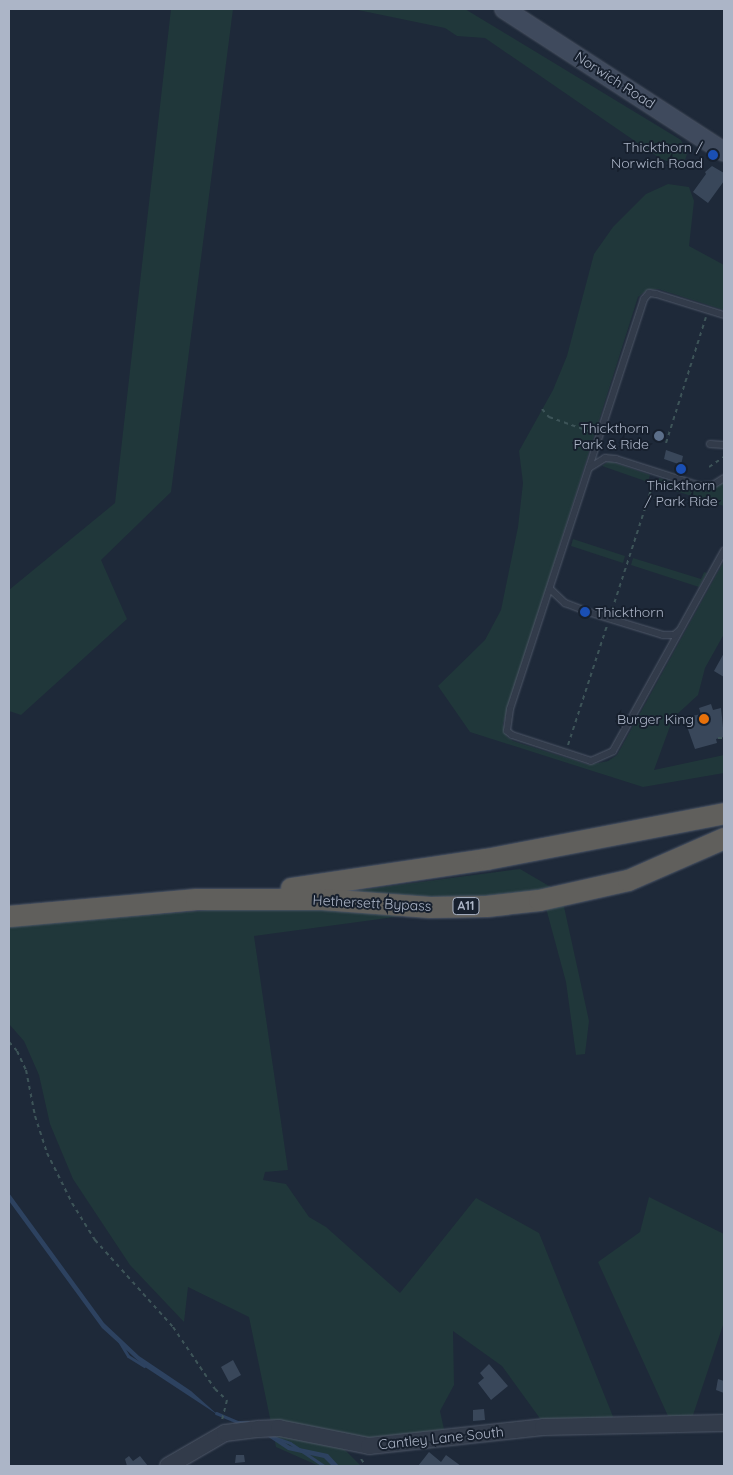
<!DOCTYPE html>
<html>
<head>
<meta charset="utf-8">
<style>
	body { margin:0 }
	#map { position:relative; width:733px; height:1475px; overflow:hidden; background:#1e2939; font-family:Quicksand,sans-serif }
	div>[style] { position:absolute }
	.green>* { inset:0; background:#20373a }
	.water>* { inset:0; background:#2d4260 }
	.stream>* { height:3px; margin:-1.5px; padding:0 1.5px; transform-origin:1.5px; border-radius:1.5px; background:#2d4260 }
	.building>* { inset:0; background:#39475a }
	.path>* { height:2px; margin-top:-1px; transform-origin:0; background:repeating-linear-gradient(90deg,#3d5458 0 4px,transparent 0 8px) }
	.roads { filter:drop-shadow(0 0 1px #4f5868) drop-shadow(0 0 1px #4f5868) }
	.service>* { height:6px; margin:-3px; padding:0 3px; transform-origin:3px; border-radius:3px; background:#323b4a }
	.tertiary>* { height:16px; margin:-8px; padding:0 8px; transform-origin:8px; border-radius:8px; background:#323b4a }
	.secondary>* { height:18px; margin:-9px; padding:0 9px; transform-origin:9px; border-radius:9px; background:#3f4a5d }
	.trunk>* { height:21px; margin:-10.5px; padding:0 10.5px; transform-origin:10.5px; border-radius:10.5px; background:#605f5c }
	.dots>* { width:14px; height:14px; translate:-50% -50%; box-sizing:border-box; border:2px solid #17202e; border-radius:50% }
	span { translate:-50% -50%; white-space:nowrap; text-align:center; line-height:1.15; -webkit-text-stroke:4px #17202e; paint-order:stroke }
	.shield-label span { padding:1px 4px; background:#17202e; border:1px solid; border-radius:4px; -webkit-text-stroke-width:0 }
	.shield-label { font-size:12px; color:#acb5c7; font-weight:700 }
	.street-label { font-size:14px; color:#acb5c7 }
	.poi-label { font-size:14px; color:#acb5c7 }
	.right { translate:-100% -50%; text-align:right }
	.left { translate:0 -50%; text-align:left }
	.frame { position:absolute; inset:0; border:10px solid #acb5c7; pointer-events:none }
</style>
</head>
<body>
<div id="map">
	<div class="green">
		<div style="clip-path:polygon(171px 9px,233px 9px,171px 492px,101px 560px,127px 619px,21px 715px,9px 711px,9px 590px,115px 503px)"></div>
		<div style="clip-path:polygon(353px 9px,465px 9px,681px 140px,687px 154px,683px 166px,661px 159px,485px 38px,457px 36px,445px 28px)"></div>
		<div style="clip-path:polygon(668px 184px,689px 187px,694px 201px,689px 246px,724px 265px,724px 310px,658px 289px,647px 290px,638px 297px,503px 724px,507px 737px,513px 741px,589px 765px,608px 761px,617px 755px,724px 561px,724px 634px,705px 668px,698px 695px,673px 718px,654px 770px,724px 755px,724px 773px,643px 787px,470px 732px,438px 686px,485px 640px,501px 610px,518px 527px,523px 483px,519px 451px,553px 390px,567px 356px,594px 254px,613px 227px,646px 194px)"></div>
		<div style="clip-path:polygon(609px 461px,650px 475px,648px 482px,602px 466px)"></div>
		<div style="clip-path:polygon(659px 478px,702px 491px,711px 491px,724px 482px,724px 506px,656px 485px)"></div>
		<div style="clip-path:polygon(573px 539px,625px 556px,623px 563px,571px 546px)"></div>
		<div style="clip-path:polygon(633px 558px,701px 579px,704px 572px,707px 573px,699px 587px,631px 565px)"></div>
		<div style="clip-path:polygon(520px 869px,561px 893px,589px 1021px,585px 1054px,576px 1055px,566px 982px,543px 897px,254px 936px,288px 1170px,265px 1172px,263px 1180px,286px 1184px,309px 1217px,326px 1227px,400px 1293px,476px 1198px,539px 1233px,614px 1419px,544px 1424px,502px 1366px,453px 1331px,454px 1385px,440px 1411px,445px 1434px,342px 1447px,361px 1466px,319px 1466px,276px 1447px,249px 1317px,188px 1287px,184px 1322px,130px 1265px,73px 1179px,50px 1124px,39px 1075px,24px 1041px,9px 1024px,9px 926px,200px 911px)"></div>
		<div style="clip-path:polygon(649px 1197px,724px 1234px,724px 1322px,692px 1418px,668px 1416px,598px 1262px,640px 1232px)"></div>
	</div>
	<div class="water">
		<div style="clip-path:polygon(9px 1193px,104px 1323px,139px 1356px,191px 1391px,218px 1415px,145px 1367px,102px 1328px,9px 1201px)"></div>
		<div style="clip-path:polygon(273px 1435px,290px 1446px,328px 1454px,339px 1466px,332px 1466px,324px 1458px,288px 1450px,267px 1436px)"></div>
	</div>
	<div class="stream">
		<div style="left:119px;top:1341px;width:17px;rotate:59deg"></div>
		<div style="left:128px;top:1356px;width:19px;rotate:32deg"></div>
		<div style="left:216px;top:1413px;width:23px;rotate:23deg"></div>
		<div style="left:237px;top:1422px;width:11px"></div>
		<div style="left:273px;top:1437px;width:18px;rotate:19deg"></div>
		<div style="left:290px;top:1443px;width:41px;rotate:34.1deg"></div>
	</div>
	<div class="building">
		<div style="clip-path:polygon(712px 166px,724px 173px,724px 181px,708px 203px,693px 192px,706px 174px,705px 172px)"></div>
		<div style="clip-path:polygon(666px 450px,683px 456px,681px 465px,664px 459px)"></div>
		<div style="clip-path:polygon(724px 653px,724px 677px,714px 671px)"></div>
		<div style="clip-path:polygon(711px 704px,713px 710px,721px 708px,724px 737px,716px 739px,717px 743px,695px 749px,684px 718px,701px 714px,699px 708px)"></div>
		<div style="clip-path:polygon(233px 1360px,241px 1375px,229px 1382px,221px 1367px)"></div>
		<div style="clip-path:polygon(489px 1364px,508px 1386px,491px 1400px,478px 1383px,484px 1378px,480px 1373px)"></div>
		<div style="clip-path:polygon(718px 1379px,724px 1381px,724px 1393px,716px 1390px)"></div>
		<div style="clip-path:polygon(484px 1409px,485px 1420px,473px 1421px,473px 1410px)"></div>
		<div style="clip-path:polygon(429px 1452px,441px 1462px,446px 1455px,461px 1466px,418px 1466px)"></div>
		<div style="clip-path:polygon(236px 1455px,244px 1455px,245px 1462px,235px 1463px)"></div>
		<div style="clip-path:polygon(129px 1456px,133px 1461px,140px 1456px,148px 1466px,127px 1466px,125px 1459px)"></div>
	</div>
	<div class="path">
		<div style="left:542px;top:409px;width:11px;rotate:49deg"></div>
		<div style="left:549px;top:417px;width:45px;rotate:19.7deg"></div>
		<div style="left:666px;top:443px;width:132px;rotate:-72.4deg"></div>
		<div style="left:709px;top:467px;width:18px;rotate:-34deg"></div>
		<div style="left:612px;top:610px;width:136px;rotate:-72deg"></div>
		<div style="left:718px;top:738px;width:6px"></div>
		<div style="left:568px;top:745px;width:125px;rotate:-71.9deg"></div>
		<div style="left:9px;top:1042px;width:12px;rotate:48deg"></div>
		<div style="left:17px;top:1051px;width:21px;rotate:65deg"></div>
		<div style="left:26px;top:1070px;width:47px;rotate:78.9deg"></div>
		<div style="left:35px;top:1116px;width:39px;rotate:72deg"></div>
		<div style="left:47px;top:1153px;width:56px;rotate:63.4deg"></div>
		<div style="left:72px;top:1203px;width:44px;rotate:58.1deg"></div>
		<div style="left:95px;top:1240px;width:117px;rotate:48.1deg"></div>
		<div style="left:173px;top:1327px;width:75px;rotate:55.9deg"></div>
		<div style="left:215px;top:1389px;width:16px;rotate:43deg"></div>
		<div style="left:227px;top:1400px;width:21px;rotate:104deg"></div>
		<div style="left:361px;top:1459px;width:9px;rotate:54deg"></div>
	</div>
	<div class="roads">
		<div class="service">
			<div style="left:724px;top:315px;width:71px;rotate:-162.8deg"></div>
			<div style="left:656px;top:294px;width:7px;rotate:-172deg"></div>
			<div style="left:649px;top:293px;width:8px;rotate:130deg"></div>
			<div style="left:644px;top:299px;width:431px;rotate:108.1deg"></div>
			<div style="left:510px;top:709px;width:22px;rotate:98deg"></div>
			<div style="left:507px;top:731px;width:6px;rotate:39deg"></div>
			<div style="left:512px;top:735px;width:83px;rotate:18.2deg"></div>
			<div style="left:591px;top:761px;width:24px;rotate:-24deg"></div>
			<div style="left:613px;top:751px;width:229px;rotate:-61deg"></div>
			<div style="left:710px;top:444px;width:14px;rotate:4deg"></div>
			<div style="left:589px;top:468px;width:19px;rotate:-32deg"></div>
			<div style="left:605px;top:458px;width:11px;rotate:5deg"></div>
			<div style="left:616px;top:459px;width:88px;rotate:17.8deg"></div>
			<div style="left:700px;top:486px;width:13px;rotate:-4deg"></div>
			<div style="left:713px;top:485px;width:13px;rotate:-32deg"></div>
			<div style="left:550px;top:589px;width:21px;rotate:43deg"></div>
			<div style="left:565px;top:603px;width:28px;rotate:21deg"></div>
			<div style="left:591px;top:613px;width:75px;rotate:17deg"></div>
			<div style="left:663px;top:635px;width:11px"></div>
			<div style="left:674px;top:635px;width:6px;rotate:-39deg"></div>
		</div>
		<div class="tertiary">
			<div style="left:168px;top:1466px;width:66px;rotate:-30.1deg"></div>
			<div style="left:225px;top:1433px;width:34px;rotate:-7deg"></div>
			<div style="left:259px;top:1429px;width:20px;rotate:-3deg"></div>
			<div style="left:279px;top:1428px;width:92px;rotate:11.3deg"></div>
			<div style="left:369px;top:1446px;width:175px;rotate:-6.2deg"></div>
			<div style="left:543px;top:1427px;width:181px;rotate:-1.3deg"></div>
		</div>
		<div class="secondary">
			<div style="left:504px;top:9px;width:262px;rotate:33deg"></div>
		</div>
		<div class="trunk">
			<div style="left:291px;top:888px;width:197px;rotate:-8.5deg"></div>
			<div style="left:486px;top:859px;width:242px;rotate:-10.9deg"></div>
			<div style="left:9px;top:916px;width:188px;rotate:-5.2deg"></div>
			<div style="left:196px;top:899px;width:126px"></div>
			<div style="left:322px;top:899px;width:108px;rotate:4.2deg"></div>
			<div style="left:430px;top:907px;width:56px;rotate:-1deg"></div>
			<div style="left:486px;top:906px;width:53px;rotate:-6.5deg"></div>
			<div style="left:539px;top:900px;width:91px;rotate:-12.7deg"></div>
			<div style="left:628px;top:880px;width:105px;rotate:-23.6deg"></div>
		</div>
	</div>
	<div class="dots">
		<div style="left:713px;top:155px;background:#1a4fb4"></div>
		<div style="left:659px;top:436px;background:#5c6f8a"></div>
		<div style="left:681px;top:469px;background:#1a4fb4"></div>
		<div style="left:585px;top:612px;background:#1a4fb4"></div>
		<div style="left:704px;top:719px;background:#e8710a"></div>
	</div>
	<div class="shield-label">
		<span style="left:466px;top:906px">A11</span>
	</div>
	<div class="street-label">
		<span style="left:615px;top:80px;rotate:33deg">Norwich Road</span>
		<span style="left:372px;top:903px;rotate:3deg">Hethersett Bypass</span>
		<span style="left:441px;top:1438px;rotate:-6deg">Cantley Lane South</span>
	</div>
	<div class="poi-label">
		<span class="right" style="left:703px;top:155px">Thickthorn /<br>Norwich Road</span>
		<span class="right" style="left:649px;top:436px">Thickthorn<br>Park &amp; Ride</span>
		<span style="left:681px;top:493px">Thickthorn<br>/ Park Ride</span>
		<span class="left" style="left:595px;top:612px">Thickthorn</span>
		<span class="right" style="left:694px;top:719px">Burger King</span>
	</div>
	<div class="frame"></div>
</div>
</body>
</html>
